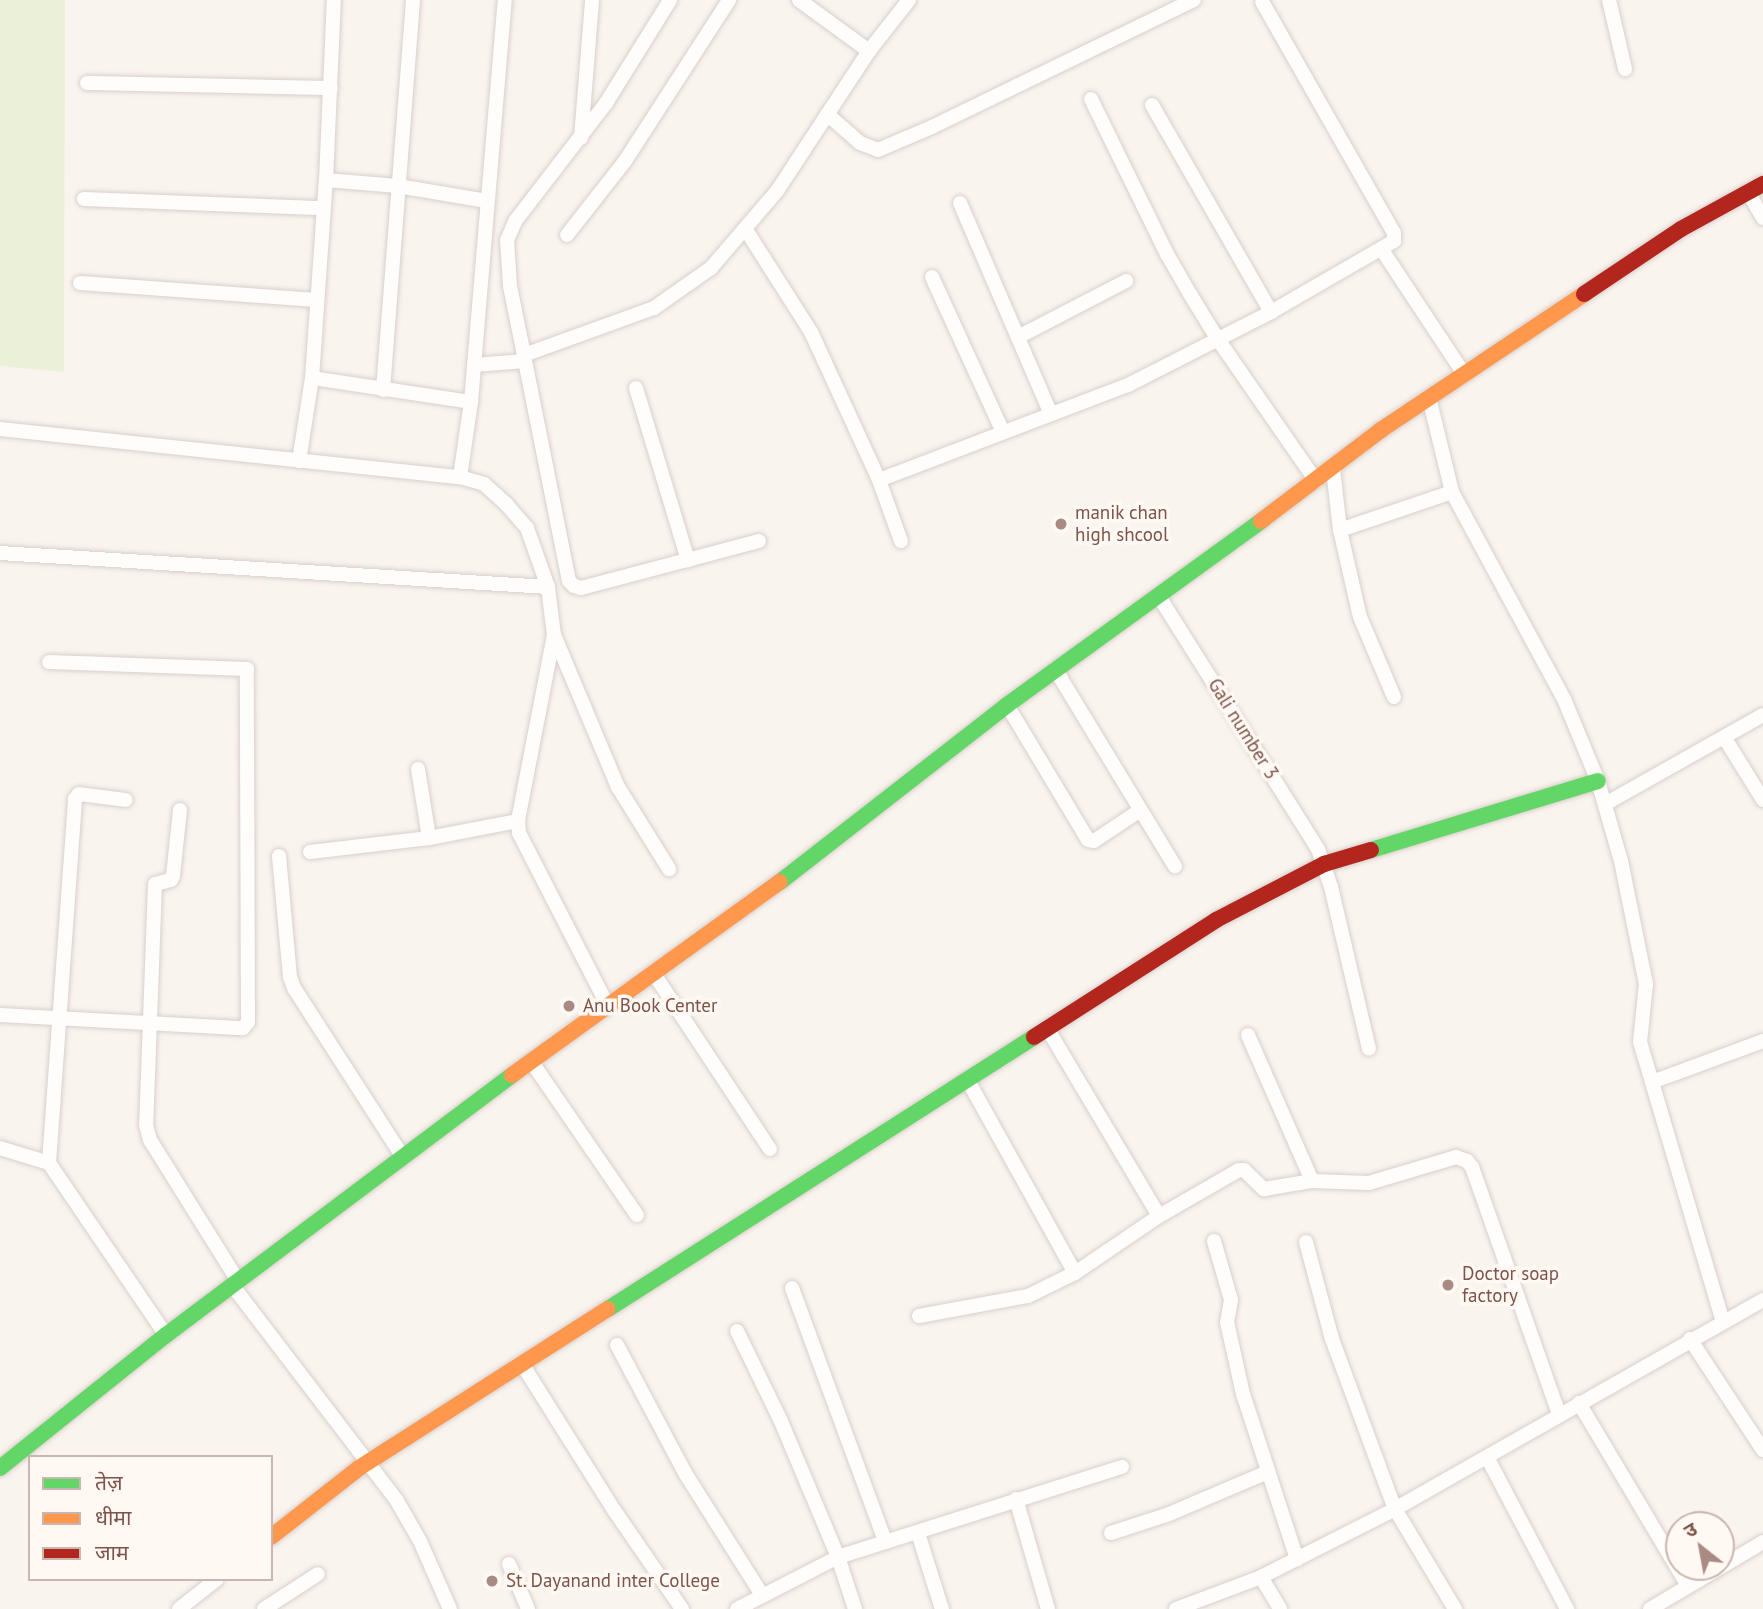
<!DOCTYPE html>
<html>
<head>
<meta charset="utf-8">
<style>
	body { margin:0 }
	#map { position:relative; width:1763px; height:1609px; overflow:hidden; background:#faf4ee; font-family:"PT Sans","Noto Sans Devanagari",sans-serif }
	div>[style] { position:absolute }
	.green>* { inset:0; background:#eaf1d8 }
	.roads { filter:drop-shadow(0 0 2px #d9cfcb) drop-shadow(0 0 2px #d9cfcb) }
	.street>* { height:14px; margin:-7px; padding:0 7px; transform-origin:7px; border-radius:7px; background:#fefdfc }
	.fast>* { height:16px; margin:-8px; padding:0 8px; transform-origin:8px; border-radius:8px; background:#63d668 }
	.slow>* { height:16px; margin:-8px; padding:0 8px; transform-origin:8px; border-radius:8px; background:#ff974d }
	.jam>* { height:16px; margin:-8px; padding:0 8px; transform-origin:8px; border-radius:8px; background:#b3261e }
	.dots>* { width:19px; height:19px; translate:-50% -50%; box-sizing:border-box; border:4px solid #fff8f3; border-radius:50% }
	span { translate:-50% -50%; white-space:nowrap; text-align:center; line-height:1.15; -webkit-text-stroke:7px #fff8f3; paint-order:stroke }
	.poi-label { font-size:19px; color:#7d534a }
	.left { translate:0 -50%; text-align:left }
	.street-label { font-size:19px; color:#7d534a }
	.legend { position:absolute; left:28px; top:1455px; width:245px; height:126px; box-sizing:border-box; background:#fff8f3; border:2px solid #cbb6af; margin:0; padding:9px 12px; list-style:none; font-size:21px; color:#7d534a }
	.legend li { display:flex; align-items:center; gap:14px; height:35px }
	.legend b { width:35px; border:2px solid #cbb6af }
	.north { position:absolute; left:1665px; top:1511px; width:70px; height:70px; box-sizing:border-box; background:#fff8f3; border:2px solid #cbb6af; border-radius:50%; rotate:329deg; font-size:19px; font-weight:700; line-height:28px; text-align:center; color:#7d534a }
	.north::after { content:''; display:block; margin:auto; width:24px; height:32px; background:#a98b83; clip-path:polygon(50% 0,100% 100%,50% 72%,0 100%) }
</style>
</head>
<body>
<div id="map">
	<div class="green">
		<div style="clip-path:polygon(0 0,65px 0,64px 372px,0 366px)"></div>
	</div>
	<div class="roads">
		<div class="street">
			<div style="left:799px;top:0;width:87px;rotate:36.1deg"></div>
			<div style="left:1609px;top:0;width:71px;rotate:76.9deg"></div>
			<div style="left:87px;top:83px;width:244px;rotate:1.2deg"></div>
			<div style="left:1091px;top:99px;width:173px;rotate:63.9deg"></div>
			<div style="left:1167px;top:254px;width:46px;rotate:60.1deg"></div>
			<div style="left:1190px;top:294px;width:52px;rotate:58.5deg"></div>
			<div style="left:1217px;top:338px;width:174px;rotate:55.3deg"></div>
			<div style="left:1152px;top:105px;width:239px;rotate:60.1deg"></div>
			<div style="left:827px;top:114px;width:44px;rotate:41.3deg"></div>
			<div style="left:860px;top:143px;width:19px;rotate:21deg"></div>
			<div style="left:878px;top:150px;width:59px;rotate:-23.1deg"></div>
			<div style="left:932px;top:127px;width:291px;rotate:-25.9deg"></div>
			<div style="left:581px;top:138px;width:138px;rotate:-85.4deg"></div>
			<div style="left:326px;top:180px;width:72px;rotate:4.8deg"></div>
			<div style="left:398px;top:186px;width:90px;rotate:9.6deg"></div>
			<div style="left:1748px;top:192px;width:30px;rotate:60deg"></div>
			<div style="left:84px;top:199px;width:239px;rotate:2.2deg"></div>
			<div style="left:960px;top:203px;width:230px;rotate:66.7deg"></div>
			<div style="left:746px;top:230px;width:121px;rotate:57.5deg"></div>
			<div style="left:811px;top:332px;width:163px;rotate:65.3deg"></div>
			<div style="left:879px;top:480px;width:65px;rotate:70.2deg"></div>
			<div style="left:567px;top:235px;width:94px;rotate:-51.9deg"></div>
			<div style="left:625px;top:161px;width:192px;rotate:-57.1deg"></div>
			<div style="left:1382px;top:250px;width:149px;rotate:56.5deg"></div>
			<div style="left:932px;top:277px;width:170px;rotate:65.4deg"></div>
			<div style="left:80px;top:283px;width:237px;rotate:4.1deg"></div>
			<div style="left:1018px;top:337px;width:122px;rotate:-27.4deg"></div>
			<div style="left:524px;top:355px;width:70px;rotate:-101.5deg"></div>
			<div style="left:510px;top:286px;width:46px;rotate:-93.7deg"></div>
			<div style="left:507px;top:240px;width:22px;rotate:-66deg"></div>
			<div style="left:516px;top:220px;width:148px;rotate:-52.4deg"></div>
			<div style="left:606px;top:103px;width:121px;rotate:-58.1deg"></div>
			<div style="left:474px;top:365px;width:51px;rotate:-4.5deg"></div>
			<div style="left:312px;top:378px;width:161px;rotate:8.6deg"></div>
			<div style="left:471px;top:402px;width:403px;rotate:-85.2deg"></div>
			<div style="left:636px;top:388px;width:180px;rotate:73.2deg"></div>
			<div style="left:383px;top:390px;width:391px;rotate:-85.6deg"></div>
			<div style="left:0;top:429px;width:462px;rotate:6deg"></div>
			<div style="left:460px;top:477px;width:25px;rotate:16deg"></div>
			<div style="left:484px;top:484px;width:31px;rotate:42deg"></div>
			<div style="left:507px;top:505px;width:30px;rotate:49deg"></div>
			<div style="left:527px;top:528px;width:63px;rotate:70.4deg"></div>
			<div style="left:548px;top:587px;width:48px;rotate:82.9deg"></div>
			<div style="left:554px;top:635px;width:189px;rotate:101deg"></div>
			<div style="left:518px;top:821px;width:12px;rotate:85deg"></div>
			<div style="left:519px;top:833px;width:195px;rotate:62.8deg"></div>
			<div style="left:299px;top:461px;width:84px;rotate:-81.1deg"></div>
			<div style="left:312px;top:378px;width:198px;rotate:-86deg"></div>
			<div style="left:326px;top:180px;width:180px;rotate:-87.5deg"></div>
			<div style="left:1333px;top:469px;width:61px;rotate:83.5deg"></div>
			<div style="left:1340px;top:530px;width:89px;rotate:77.1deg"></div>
			<div style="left:1360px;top:617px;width:87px;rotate:67deg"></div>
			<div style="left:460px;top:477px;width:76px;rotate:-81.7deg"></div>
			<div style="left:879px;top:480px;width:267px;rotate:-20.9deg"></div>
			<div style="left:1128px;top:385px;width:161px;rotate:-27deg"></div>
			<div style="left:1271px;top:312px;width:142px;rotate:-30deg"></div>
			<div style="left:1394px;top:241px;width:8px;rotate:-90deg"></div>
			<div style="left:1394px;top:233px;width:266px;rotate:-119.7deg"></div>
			<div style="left:1452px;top:492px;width:235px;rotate:61.6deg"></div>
			<div style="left:1564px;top:699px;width:89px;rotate:67.5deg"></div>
			<div style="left:1598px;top:781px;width:83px;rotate:74deg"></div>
			<div style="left:1621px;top:861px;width:126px;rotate:78.5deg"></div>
			<div style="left:1646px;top:984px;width:58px;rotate:95.9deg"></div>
			<div style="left:1640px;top:1042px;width:42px;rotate:73.3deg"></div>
			<div style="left:1340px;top:530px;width:118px;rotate:-18.7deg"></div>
			<div style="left:1452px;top:492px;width:97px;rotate:-103.7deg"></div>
			<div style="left:759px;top:541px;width:184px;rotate:165.2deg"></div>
			<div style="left:581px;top:588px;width:7px;rotate:-164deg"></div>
			<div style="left:574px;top:586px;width:7px;rotate:-135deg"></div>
			<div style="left:569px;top:581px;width:230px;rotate:-101.3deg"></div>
			<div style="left:524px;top:355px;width:138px;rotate:-19.9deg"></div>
			<div style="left:654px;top:308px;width:70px;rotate:-35.1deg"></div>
			<div style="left:711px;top:268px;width:101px;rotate:-49.4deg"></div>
			<div style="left:777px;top:191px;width:168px;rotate:-56.7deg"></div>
			<div style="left:869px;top:51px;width:65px;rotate:-51.9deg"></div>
			<div style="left:0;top:553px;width:549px;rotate:3.55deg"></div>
			<div style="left:1158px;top:595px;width:300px;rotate:57.8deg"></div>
			<div style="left:1318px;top:849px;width:40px;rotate:71.1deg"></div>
			<div style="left:1331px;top:887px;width:166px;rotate:76.8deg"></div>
			<div style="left:554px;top:635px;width:165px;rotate:67.2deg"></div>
			<div style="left:618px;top:787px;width:97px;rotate:58.1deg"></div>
			<div style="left:1055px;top:669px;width:231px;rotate:58.7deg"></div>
			<div style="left:1007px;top:705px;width:157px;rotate:59deg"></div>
			<div style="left:1088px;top:840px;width:6px;rotate:9deg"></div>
			<div style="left:1094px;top:841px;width:54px;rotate:-33.7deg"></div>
			<div style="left:1724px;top:737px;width:74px;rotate:58.2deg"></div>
			<div style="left:418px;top:769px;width:70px;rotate:80.9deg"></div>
			<div style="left:1605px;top:804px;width:181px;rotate:-29.4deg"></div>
			<div style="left:180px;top:810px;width:66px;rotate:96.1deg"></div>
			<div style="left:173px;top:876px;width:4px;rotate:117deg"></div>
			<div style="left:171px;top:880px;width:16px;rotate:166deg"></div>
			<div style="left:155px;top:884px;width:241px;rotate:92.1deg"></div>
			<div style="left:146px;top:1125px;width:16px;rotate:75deg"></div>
			<div style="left:150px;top:1140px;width:166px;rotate:58deg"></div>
			<div style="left:310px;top:852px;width:120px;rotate:-6.7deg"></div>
			<div style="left:429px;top:838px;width:91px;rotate:-10.8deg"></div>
			<div style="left:279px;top:856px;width:121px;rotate:84.8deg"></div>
			<div style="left:290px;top:977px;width:12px;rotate:70deg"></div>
			<div style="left:294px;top:988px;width:201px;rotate:57.2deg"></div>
			<div style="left:654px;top:974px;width:210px;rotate:56.5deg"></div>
			<div style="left:0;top:1015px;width:243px;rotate:3.1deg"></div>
			<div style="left:243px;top:1028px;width:8px;rotate:-50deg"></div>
			<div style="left:248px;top:1022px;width:353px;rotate:-90.2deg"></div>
			<div style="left:247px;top:669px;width:198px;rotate:-178deg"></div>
			<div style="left:1047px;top:1028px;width:219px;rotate:59.2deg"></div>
			<div style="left:1248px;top:1035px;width:159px;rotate:66.3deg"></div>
			<div style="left:531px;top:1061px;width:187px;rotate:55.5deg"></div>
			<div style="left:967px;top:1079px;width:222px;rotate:60.9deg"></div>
			<div style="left:0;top:1148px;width:51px;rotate:17deg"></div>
			<div style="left:49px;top:1163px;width:365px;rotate:-85.9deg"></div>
			<div style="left:75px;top:799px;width:6px;rotate:-51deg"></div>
			<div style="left:79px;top:794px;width:47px;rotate:7.3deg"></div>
			<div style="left:49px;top:1163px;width:208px;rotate:55.8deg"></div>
			<div style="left:1214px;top:1241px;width:61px;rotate:73.9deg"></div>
			<div style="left:1231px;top:1300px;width:22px;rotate:100deg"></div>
			<div style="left:1227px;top:1322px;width:74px;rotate:77.5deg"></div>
			<div style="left:1243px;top:1394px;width:174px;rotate:71.9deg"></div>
			<div style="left:1306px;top:1242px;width:100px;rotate:75deg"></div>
			<div style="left:1332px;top:1339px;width:181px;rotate:69.7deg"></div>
			<div style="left:1395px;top:1509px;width:117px;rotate:59deg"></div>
			<div style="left:232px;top:1285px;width:272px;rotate:52.6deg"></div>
			<div style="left:397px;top:1501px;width:46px;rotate:60.1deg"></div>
			<div style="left:420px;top:1541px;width:74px;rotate:66.2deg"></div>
			<div style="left:792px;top:1288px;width:270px;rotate:69.8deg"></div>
			<div style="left:919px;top:1316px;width:111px;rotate:-10.4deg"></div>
			<div style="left:1028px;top:1296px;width:52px;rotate:-26.1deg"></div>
			<div style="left:1075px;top:1273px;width:102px;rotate:-34.2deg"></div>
			<div style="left:1159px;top:1216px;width:92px;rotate:-29.9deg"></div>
			<div style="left:1239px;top:1170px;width:5px"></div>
			<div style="left:1244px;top:1170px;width:28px;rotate:44deg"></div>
			<div style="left:1264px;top:1189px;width:49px;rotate:-9.5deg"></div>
			<div style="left:1312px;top:1181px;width:57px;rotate:2deg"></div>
			<div style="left:1369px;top:1183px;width:91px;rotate:-16.6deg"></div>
			<div style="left:1456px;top:1157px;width:12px;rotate:20deg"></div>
			<div style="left:1467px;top:1161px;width:8px;rotate:50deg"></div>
			<div style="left:1472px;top:1167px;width:262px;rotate:70.6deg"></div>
			<div style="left:1723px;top:1322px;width:250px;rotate:-106.5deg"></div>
			<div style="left:1652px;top:1082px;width:118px;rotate:-20.3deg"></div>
			<div style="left:737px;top:1331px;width:98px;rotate:64deg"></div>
			<div style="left:780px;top:1419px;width:150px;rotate:67.2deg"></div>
			<div style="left:838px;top:1557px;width:55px;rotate:71.9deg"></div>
			<div style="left:1690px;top:1339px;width:133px;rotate:56.7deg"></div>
			<div style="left:617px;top:1345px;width:145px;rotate:62deg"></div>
			<div style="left:685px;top:1473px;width:144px;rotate:57.7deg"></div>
			<div style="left:522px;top:1364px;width:173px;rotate:57.8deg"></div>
			<div style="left:614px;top:1510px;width:120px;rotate:55.5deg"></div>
			<div style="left:1579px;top:1403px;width:213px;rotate:59.2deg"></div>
			<div style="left:1487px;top:1457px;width:172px;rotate:62.2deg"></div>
			<div style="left:1016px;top:1499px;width:115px;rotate:73.8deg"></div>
			<div style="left:918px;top:1533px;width:80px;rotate:72.5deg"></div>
			<div style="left:1111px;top:1533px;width:61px;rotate:-18.1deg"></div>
			<div style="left:1169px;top:1514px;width:108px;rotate:-23deg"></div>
			<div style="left:509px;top:1564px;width:49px;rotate:67.1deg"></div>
			<div style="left:1721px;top:1567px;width:49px;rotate:-30.8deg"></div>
			<div style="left:1261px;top:1577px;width:37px;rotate:59deg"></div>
			<div style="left:179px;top:1609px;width:48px;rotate:-38.3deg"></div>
			<div style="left:264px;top:1609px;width:64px;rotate:-32.9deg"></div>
			<div style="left:737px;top:1609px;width:114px;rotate:-27.2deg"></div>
			<div style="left:838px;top:1557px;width:298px;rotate:-17.6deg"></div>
			<div style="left:1176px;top:1609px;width:91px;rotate:-20.6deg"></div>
			<div style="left:1261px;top:1577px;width:150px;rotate:-26.9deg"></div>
			<div style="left:1395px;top:1509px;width:423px;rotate:-29.6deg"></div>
			<div style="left:1650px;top:1609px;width:82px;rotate:-30.6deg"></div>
		</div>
		<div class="fast">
			<div style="left:1371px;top:850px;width:237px;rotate:-16.9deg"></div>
			<div style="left:780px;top:882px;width:288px;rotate:-37.9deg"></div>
			<div style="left:1007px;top:705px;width:314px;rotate:-35.9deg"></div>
			<div style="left:608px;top:1309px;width:505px;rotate:-32.56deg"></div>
			<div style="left:0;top:1468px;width:213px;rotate:-38.7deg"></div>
			<div style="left:166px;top:1335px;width:433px;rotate:-36.9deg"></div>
		</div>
		<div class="slow">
			<div style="left:1261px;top:521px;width:151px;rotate:-37.2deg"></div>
			<div style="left:1381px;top:430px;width:244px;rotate:-33.8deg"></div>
			<div style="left:512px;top:1075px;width:330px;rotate:-35.8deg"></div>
			<div style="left:271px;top:1537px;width:112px;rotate:-38.1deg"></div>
			<div style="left:359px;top:1468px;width:295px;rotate:-32.6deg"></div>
		</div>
		<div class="jam">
			<div style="left:1584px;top:294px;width:117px;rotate:-33.8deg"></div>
			<div style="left:1681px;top:229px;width:94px;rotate:-28.8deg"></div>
			<div style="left:1034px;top:1037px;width:216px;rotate:-32.7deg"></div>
			<div style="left:1216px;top:920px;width:122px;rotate:-27.4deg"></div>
			<div style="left:1324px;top:864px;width:49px;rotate:-16.6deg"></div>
		</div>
	</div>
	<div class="dots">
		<div style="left:1061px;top:524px;background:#a98b83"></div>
		<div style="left:569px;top:1006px;background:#a98b83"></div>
		<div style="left:1448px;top:1285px;background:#a98b83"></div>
		<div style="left:492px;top:1581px;background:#a98b83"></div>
	</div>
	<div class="poi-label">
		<span class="left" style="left:1075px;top:524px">manik chan<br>high shcool</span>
		<span class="left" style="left:583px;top:1006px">Anu Book Center</span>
		<span class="left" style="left:1462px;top:1285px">Doctor soap<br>factory</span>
		<span class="left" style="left:506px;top:1581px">St. Dayanand inter College</span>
	</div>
	<div class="street-label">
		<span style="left:1243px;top:729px;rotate:58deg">Gali number 3</span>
	</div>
	<ul class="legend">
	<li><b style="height:9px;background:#63d668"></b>तेज़</li>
	<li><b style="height:9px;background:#ff974d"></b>धीमा</li>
	<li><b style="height:9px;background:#b3261e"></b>जाम</li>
	</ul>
	<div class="north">उ</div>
</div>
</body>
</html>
